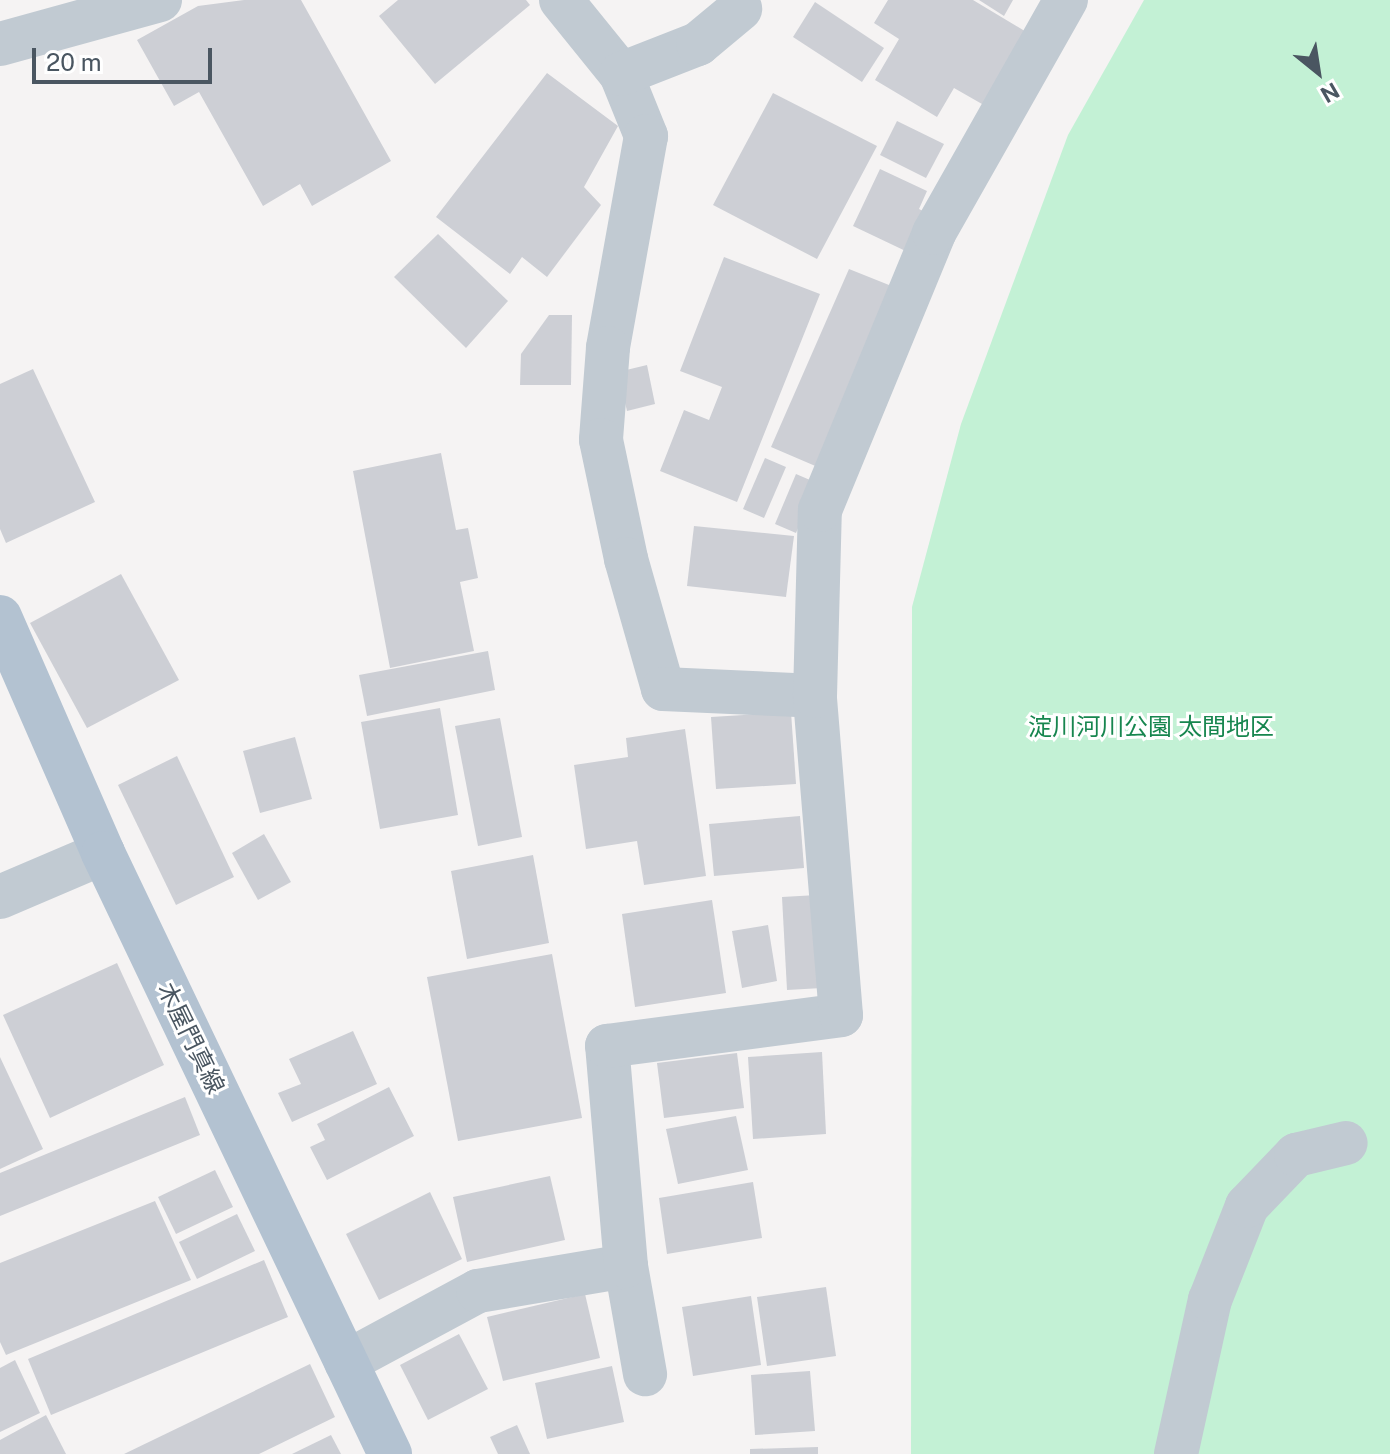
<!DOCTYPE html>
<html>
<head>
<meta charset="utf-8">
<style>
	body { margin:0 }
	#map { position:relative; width:1390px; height:1454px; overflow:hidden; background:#f5f3f3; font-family:"Public Sans","Noto Sans JP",sans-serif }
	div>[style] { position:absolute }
	.green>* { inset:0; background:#c3f1d5 }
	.building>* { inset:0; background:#cdcfd5 }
	.minor>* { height:44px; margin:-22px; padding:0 22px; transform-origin:22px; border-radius:22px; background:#c1cad2 }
	.major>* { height:44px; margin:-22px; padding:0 22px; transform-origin:22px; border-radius:22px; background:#b3c2d1 }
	span { translate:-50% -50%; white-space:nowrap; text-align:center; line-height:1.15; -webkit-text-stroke:6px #fff; paint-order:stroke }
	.park-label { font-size:24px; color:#17864f }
	.street-label { font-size:24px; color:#4a5661 }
	.north { position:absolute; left:1278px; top:32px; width:80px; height:80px; -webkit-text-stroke:6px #fff; paint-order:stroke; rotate:150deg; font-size:22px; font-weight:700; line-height:32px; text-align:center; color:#4a5661 }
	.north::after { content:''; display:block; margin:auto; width:28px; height:36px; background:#4a5661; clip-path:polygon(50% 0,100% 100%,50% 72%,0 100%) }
	.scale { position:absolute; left:32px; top:48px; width:180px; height:36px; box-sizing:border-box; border:4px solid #4a5661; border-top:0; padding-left:10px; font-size:24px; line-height:28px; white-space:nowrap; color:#4a5661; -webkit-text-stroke:6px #fff; paint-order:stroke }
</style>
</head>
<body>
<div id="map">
	<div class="green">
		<div style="clip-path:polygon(1144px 0,1390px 0,1390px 1454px,911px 1454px,912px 607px,961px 424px,1068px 135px)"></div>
	</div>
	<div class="building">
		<div style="clip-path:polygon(244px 0,301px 0,391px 161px,312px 206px,300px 184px,263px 206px,199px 92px,174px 106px,137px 40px,198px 6px)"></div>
		<div style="clip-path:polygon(398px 0,526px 0,530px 5px,435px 84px,379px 16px)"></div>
		<div style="clip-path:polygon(888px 0,973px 0,1033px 36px,989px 108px,954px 88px,937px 117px,875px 80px,899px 39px,874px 23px)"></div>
		<div style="clip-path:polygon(979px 0,1013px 0,1004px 16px)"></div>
		<div style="clip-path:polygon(815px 2px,884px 48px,862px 82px,793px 37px)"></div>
		<div style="clip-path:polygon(547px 73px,618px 126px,584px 187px,601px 205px,547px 277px,522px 257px,510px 274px,436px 217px)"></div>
		<div style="clip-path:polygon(773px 93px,877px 146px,817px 259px,713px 205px)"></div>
		<div style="clip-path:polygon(897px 121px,944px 144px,926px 178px,880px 155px)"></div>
		<div style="clip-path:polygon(880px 169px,927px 191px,919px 209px,933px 216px,914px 255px,853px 226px)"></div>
		<div style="clip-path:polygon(438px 234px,508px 301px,466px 348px,394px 277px)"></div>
		<div style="clip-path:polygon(724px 257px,820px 294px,737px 502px,660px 471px,684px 410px,709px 420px,722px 387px,680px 371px)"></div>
		<div style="clip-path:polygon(849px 269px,899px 289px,820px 468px,771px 447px)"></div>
		<div style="clip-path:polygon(549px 315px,572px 315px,571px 385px,520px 385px,521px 354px)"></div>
		<div style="clip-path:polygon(647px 365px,655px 404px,627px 411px,618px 372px)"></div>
		<div style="clip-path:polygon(33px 369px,95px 502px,6px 543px,0 529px,0 384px)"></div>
		<div style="clip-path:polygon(441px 453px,456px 530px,468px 528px,478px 578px,460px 582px,474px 651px,390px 668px,353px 471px)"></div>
		<div style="clip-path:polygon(765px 458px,786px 467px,764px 518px,743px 509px)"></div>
		<div style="clip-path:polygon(796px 474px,817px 483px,796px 533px,775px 524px)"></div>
		<div style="clip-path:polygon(694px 526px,794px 536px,786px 597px,687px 586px)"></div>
		<div style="clip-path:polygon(121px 574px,179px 680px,87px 728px,30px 623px)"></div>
		<div style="clip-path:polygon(488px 651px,495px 690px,367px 716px,359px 675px)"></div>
		<div style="clip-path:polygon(440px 708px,458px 815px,380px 829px,361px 722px)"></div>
		<div style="clip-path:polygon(791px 712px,796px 784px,716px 789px,711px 717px)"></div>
		<div style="clip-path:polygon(500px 718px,522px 837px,478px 846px,455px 726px)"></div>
		<div style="clip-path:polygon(685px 729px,706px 876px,644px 885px,637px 841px,586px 849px,574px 765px,628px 757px,626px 738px)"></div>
		<div style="clip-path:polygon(295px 737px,312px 799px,260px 813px,243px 751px)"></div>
		<div style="clip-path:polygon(177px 756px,234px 877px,176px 905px,118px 785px)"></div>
		<div style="clip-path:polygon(800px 816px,804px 868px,714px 876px,709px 824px)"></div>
		<div style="clip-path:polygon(264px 834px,291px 882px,258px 900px,232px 853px)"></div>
		<div style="clip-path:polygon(533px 855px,549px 943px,467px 959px,451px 871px)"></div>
		<div style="clip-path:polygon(817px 895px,822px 988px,787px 990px,782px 897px)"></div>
		<div style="clip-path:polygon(712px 900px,726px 993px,635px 1007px,622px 914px)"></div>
		<div style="clip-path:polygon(768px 925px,777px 981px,742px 988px,732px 931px)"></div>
		<div style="clip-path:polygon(552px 954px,582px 1118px,458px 1141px,427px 977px)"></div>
		<div style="clip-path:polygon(117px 963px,164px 1065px,50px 1118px,3px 1015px)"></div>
		<div style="clip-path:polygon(353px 1031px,377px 1084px,292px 1122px,278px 1093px,301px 1084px,289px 1059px)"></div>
		<div style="clip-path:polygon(822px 1052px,826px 1134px,753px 1139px,748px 1057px)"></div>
		<div style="clip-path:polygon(737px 1053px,744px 1108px,664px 1118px,657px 1063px)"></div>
		<div style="clip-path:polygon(0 1057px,43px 1149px,0 1169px)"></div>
		<div style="clip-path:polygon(389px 1087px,414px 1136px,327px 1180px,310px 1147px,325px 1140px,317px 1124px)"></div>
		<div style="clip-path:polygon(185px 1097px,200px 1135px,0 1216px,0 1173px)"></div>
		<div style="clip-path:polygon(736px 1116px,748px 1170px,678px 1184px,666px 1129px)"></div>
		<div style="clip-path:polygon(215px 1170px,233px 1207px,176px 1234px,158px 1197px)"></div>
		<div style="clip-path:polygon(550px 1176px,565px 1240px,467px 1262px,453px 1197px)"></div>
		<div style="clip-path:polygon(753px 1182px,762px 1238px,667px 1254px,659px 1198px)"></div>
		<div style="clip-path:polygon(430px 1192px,462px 1259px,379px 1300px,346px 1234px)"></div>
		<div style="clip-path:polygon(155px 1201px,191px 1280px,6px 1355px,0 1342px,0 1263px)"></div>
		<div style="clip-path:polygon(237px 1214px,255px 1251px,197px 1279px,179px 1242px)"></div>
		<div style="clip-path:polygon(264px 1260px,288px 1317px,51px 1415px,28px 1359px)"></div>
		<div style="clip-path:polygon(826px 1287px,836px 1356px,767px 1366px,757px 1297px)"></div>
		<div style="clip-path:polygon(585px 1294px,600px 1358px,503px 1381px,487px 1317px)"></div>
		<div style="clip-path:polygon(751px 1296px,761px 1365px,693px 1376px,682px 1307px)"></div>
		<div style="clip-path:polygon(459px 1334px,488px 1389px,428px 1420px,400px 1365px)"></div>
		<div style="clip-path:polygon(15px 1360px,40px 1413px,0 1432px,0 1368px)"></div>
		<div style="clip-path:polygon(310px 1364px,335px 1417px,259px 1454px,124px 1454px)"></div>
		<div style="clip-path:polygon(612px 1366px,624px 1422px,547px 1439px,535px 1383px)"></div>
		<div style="clip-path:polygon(810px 1371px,815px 1431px,755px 1435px,751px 1375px)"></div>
		<div style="clip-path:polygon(46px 1415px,66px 1454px,0 1454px,0 1440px)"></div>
		<div style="clip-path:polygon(517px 1425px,530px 1454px,498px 1454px,490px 1437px)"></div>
		<div style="clip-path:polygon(331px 1435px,341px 1454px,292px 1454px)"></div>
		<div style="clip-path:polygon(818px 1447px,818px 1454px,750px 1454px,750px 1449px)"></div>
	</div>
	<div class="minor">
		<div style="left:561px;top:0;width:95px;rotate:51deg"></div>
		<div style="left:621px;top:74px;width:67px;rotate:68deg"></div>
		<div style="left:646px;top:136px;width:215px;rotate:100.2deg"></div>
		<div style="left:608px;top:348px;width:92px;rotate:94.4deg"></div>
		<div style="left:601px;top:440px;width:122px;rotate:78.1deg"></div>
		<div style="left:626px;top:559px;width:135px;rotate:74.1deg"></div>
		<div style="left:663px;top:689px;width:152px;rotate:2.6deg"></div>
		<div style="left:0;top:44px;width:166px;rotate:-15.4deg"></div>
		<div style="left:621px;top:74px;width:83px;rotate:-21.3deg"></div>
		<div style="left:698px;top:44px;width:55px;rotate:-39.8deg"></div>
		<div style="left:0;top:897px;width:112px;rotate:-23.1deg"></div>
		<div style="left:626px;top:1266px;width:110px;rotate:80deg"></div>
		<div style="left:346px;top:1362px;width:150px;rotate:-28.3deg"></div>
		<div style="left:478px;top:1291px;width:150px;rotate:-9.6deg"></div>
		<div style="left:626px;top:1266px;width:221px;rotate:-94.9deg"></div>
		<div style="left:607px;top:1046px;width:236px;rotate:-7.5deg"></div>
		<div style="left:841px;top:1015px;width:320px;rotate:-94.7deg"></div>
		<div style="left:815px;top:696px;width:186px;rotate:-88.5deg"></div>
		<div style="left:820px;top:510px;width:300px;rotate:-67.6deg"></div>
		<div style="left:934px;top:233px;width:268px;rotate:-60.5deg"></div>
		<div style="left:1176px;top:1454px;width:158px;rotate:-77.6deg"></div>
		<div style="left:1210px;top:1300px;width:101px;rotate:-68.5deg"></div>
		<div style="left:1247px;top:1206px;width:71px;rotate:-46.1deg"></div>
		<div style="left:1296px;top:1155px;width:51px;rotate:-13.5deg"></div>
	</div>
	<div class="major">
		<div style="left:0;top:617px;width:257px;rotate:66.4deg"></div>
		<div style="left:103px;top:853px;width:666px;rotate:64.47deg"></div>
	</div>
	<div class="park-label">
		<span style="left:1151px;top:727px">淀川河川公園 太間地区</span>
	</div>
	<div class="street-label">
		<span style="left:191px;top:1038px;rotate:64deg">木屋門真線</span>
	</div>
	<div class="north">N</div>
	<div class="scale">20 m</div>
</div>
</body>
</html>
